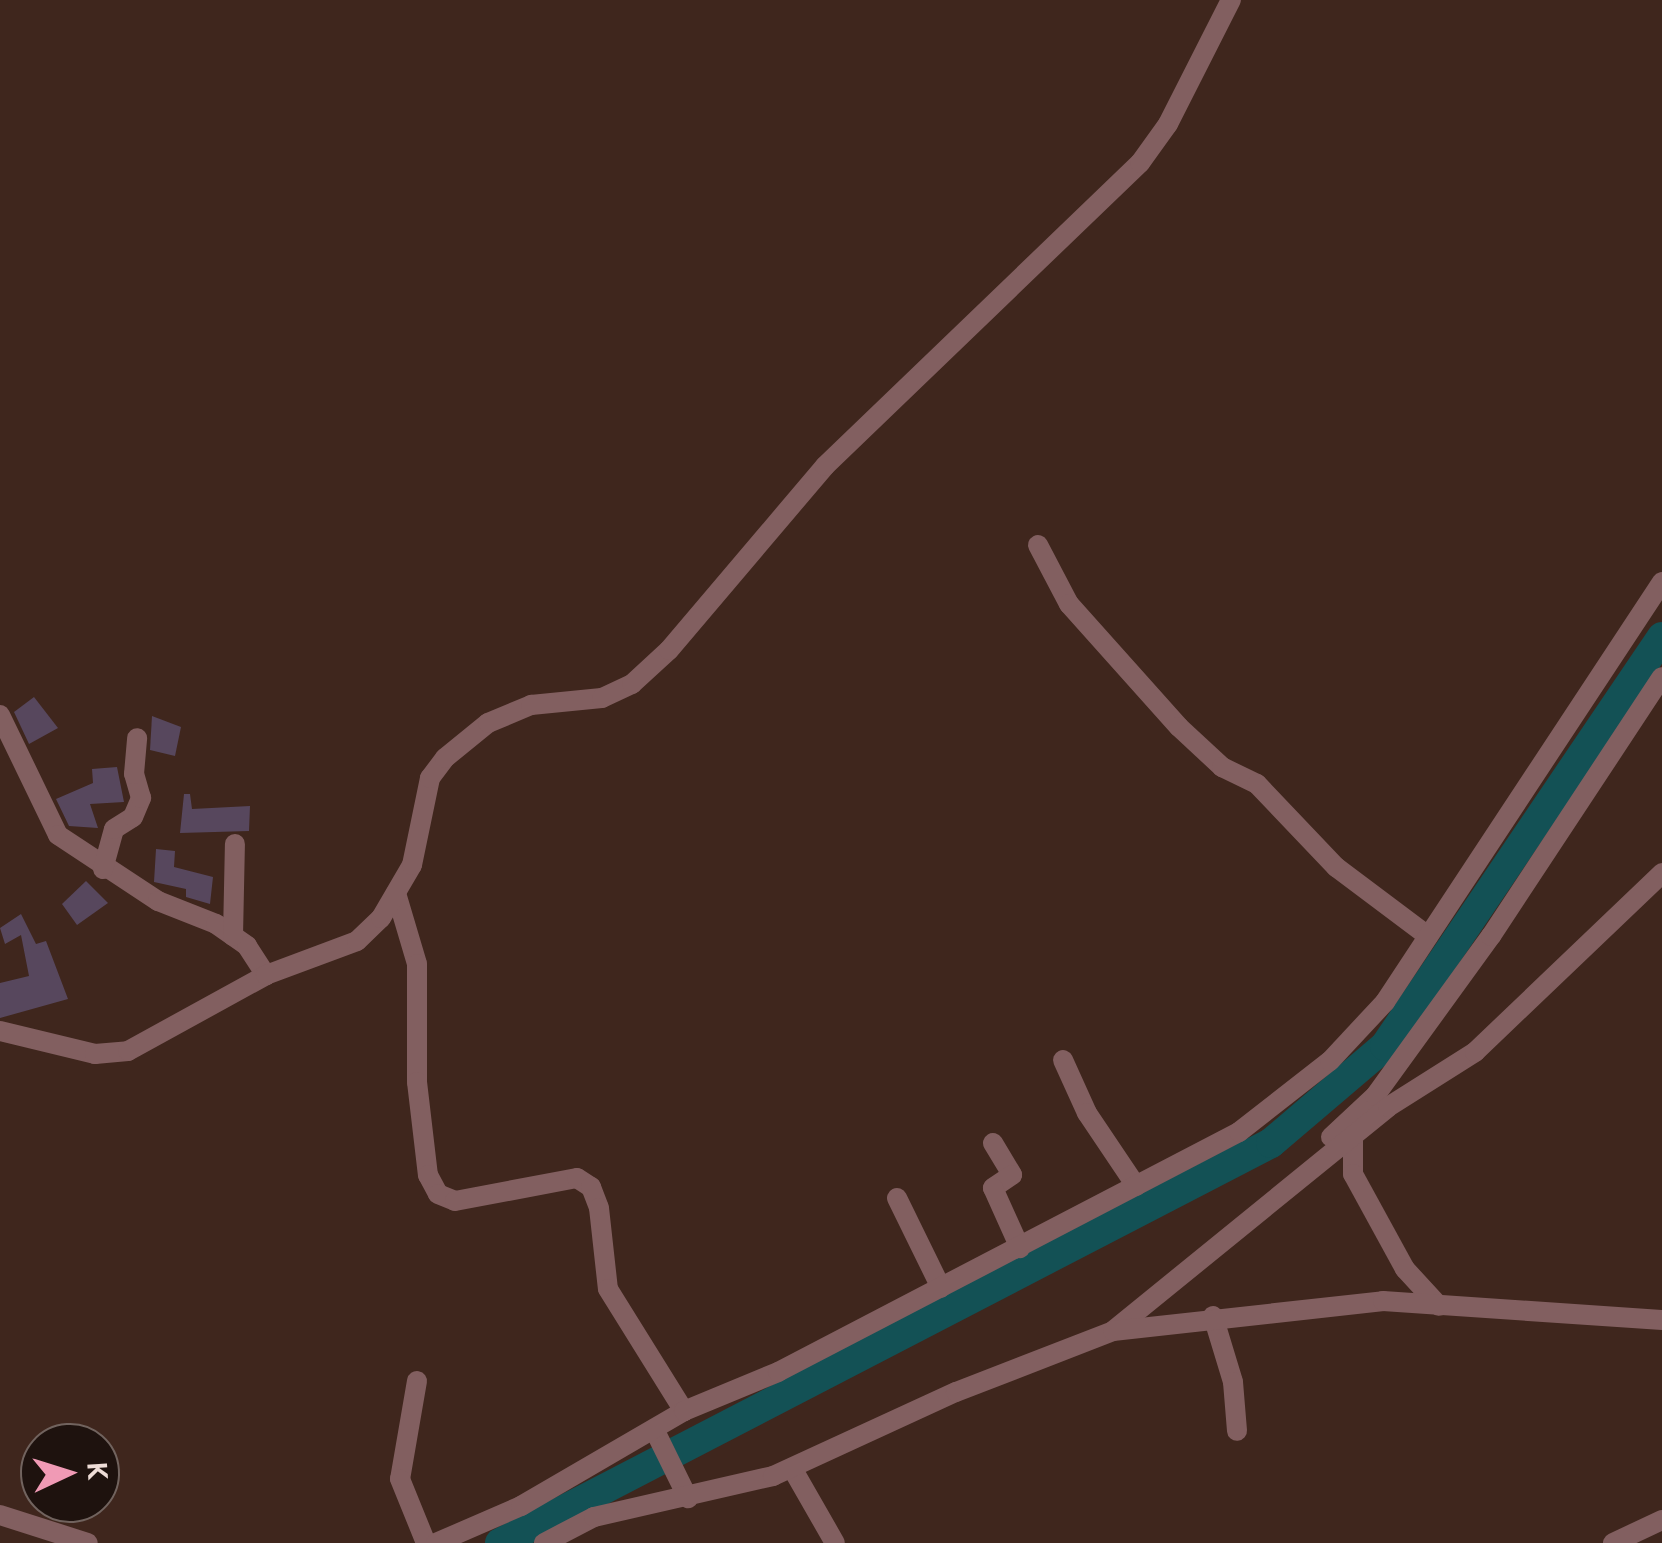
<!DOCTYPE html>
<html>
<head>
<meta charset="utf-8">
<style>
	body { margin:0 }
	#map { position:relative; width:1662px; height:1543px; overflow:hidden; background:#3f261d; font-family:"Space Grotesk",sans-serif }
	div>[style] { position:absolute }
	.river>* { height:30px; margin:-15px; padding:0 15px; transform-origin:15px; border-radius:15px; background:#135155 }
	.building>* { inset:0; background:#57475d }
	.minor>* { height:20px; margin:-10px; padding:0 10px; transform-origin:10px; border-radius:10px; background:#825f60 }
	span { translate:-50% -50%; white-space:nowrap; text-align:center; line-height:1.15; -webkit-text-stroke:8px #1e120e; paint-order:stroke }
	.north { position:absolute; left:20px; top:1423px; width:100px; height:100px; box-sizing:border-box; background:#1e120e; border:2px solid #71635e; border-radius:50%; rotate:86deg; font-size:28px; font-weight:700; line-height:40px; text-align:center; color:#eeddd7 }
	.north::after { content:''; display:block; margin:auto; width:35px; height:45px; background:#f09ab5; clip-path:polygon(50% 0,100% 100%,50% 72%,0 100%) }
</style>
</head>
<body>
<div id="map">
	<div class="river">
		<div style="left:500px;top:1543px;width:869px;rotate:-27.42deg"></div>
		<div style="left:1271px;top:1143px;width:150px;rotate:-40.4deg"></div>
		<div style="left:1385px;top:1046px;width:494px;rotate:-55.9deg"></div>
	</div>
	<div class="building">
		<div style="clip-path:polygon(34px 697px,58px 728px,29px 744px,14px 712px)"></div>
		<div style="clip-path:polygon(152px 716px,181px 727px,175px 756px,150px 750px)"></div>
		<div style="clip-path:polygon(117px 767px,124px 802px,90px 804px,98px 828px,69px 826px,56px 799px,93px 783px,92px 769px)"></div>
		<div style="clip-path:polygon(184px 794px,190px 794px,192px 809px,250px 806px,249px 831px,180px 833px)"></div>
		<div style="clip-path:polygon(156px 849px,175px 851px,174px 867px,213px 877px,210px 904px,186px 897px,186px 889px,154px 882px)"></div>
		<div style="clip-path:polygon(86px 881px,108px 903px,77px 925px,62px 904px)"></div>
		<div style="clip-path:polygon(21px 914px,36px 944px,46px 941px,68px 999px,0 1018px,0 983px,29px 976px,21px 935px,5px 944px,0 928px)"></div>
	</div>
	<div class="minor">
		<div style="left:1038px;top:545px;width:67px;rotate:62.3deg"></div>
		<div style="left:1069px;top:604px;width:165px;rotate:48.2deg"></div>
		<div style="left:1179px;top:727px;width:59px;rotate:42.9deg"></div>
		<div style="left:1222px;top:767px;width:39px;rotate:26deg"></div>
		<div style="left:1257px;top:784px;width:115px;rotate:46.4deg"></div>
		<div style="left:1336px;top:867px;width:115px;rotate:36.9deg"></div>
		<div style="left:0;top:715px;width:133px;rotate:64.2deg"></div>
		<div style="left:58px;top:835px;width:120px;rotate:33.4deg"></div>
		<div style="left:158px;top:901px;width:62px;rotate:21.6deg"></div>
		<div style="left:216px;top:924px;width:38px;rotate:35deg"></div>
		<div style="left:247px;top:946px;width:35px;rotate:57deg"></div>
		<div style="left:103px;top:869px;width:41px;rotate:-74.6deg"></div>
		<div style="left:114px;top:829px;width:22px;rotate:-32deg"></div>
		<div style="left:133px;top:817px;width:21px;rotate:-67deg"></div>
		<div style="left:141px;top:798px;width:25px;rotate:-106deg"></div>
		<div style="left:134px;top:774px;width:36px;rotate:-85deg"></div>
		<div style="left:396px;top:893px;width:74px;rotate:73.5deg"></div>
		<div style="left:417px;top:964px;width:118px;rotate:90deg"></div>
		<div style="left:417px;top:1082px;width:94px;rotate:83.3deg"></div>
		<div style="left:428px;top:1175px;width:21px;rotate:62deg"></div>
		<div style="left:438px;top:1194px;width:18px;rotate:22deg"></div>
		<div style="left:455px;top:1201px;width:124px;rotate:-10.7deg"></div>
		<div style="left:577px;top:1178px;width:17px;rotate:33deg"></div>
		<div style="left:591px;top:1187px;width:22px;rotate:69deg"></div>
		<div style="left:599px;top:1208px;width:81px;rotate:83.7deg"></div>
		<div style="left:608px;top:1289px;width:144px;rotate:58.1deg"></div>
		<div style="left:233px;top:936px;width:92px;rotate:-88.8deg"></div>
		<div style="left:0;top:1031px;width:98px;rotate:13.6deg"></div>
		<div style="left:95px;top:1054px;width:33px;rotate:-5deg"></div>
		<div style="left:128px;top:1051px;width:158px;rotate:-28.8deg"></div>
		<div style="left:266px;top:975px;width:97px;rotate:-20.5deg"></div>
		<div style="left:357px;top:941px;width:33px;rotate:-44deg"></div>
		<div style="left:381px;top:918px;width:61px;rotate:-59.7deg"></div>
		<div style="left:412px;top:865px;width:89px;rotate:-78.3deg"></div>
		<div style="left:430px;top:778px;width:25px;rotate:-53deg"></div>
		<div style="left:445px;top:758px;width:55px;rotate:-39.1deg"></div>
		<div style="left:488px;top:723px;width:47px;rotate:-22.7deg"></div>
		<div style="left:531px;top:705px;width:71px;rotate:-5.6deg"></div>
		<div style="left:602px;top:698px;width:33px;rotate:-25deg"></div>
		<div style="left:632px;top:684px;width:50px;rotate:-42.6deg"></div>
		<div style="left:669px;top:650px;width:241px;rotate:-49.7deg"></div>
		<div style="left:825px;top:466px;width:437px;rotate:-43.9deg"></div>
		<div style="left:1140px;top:163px;width:48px;rotate:-54.3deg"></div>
		<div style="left:1168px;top:124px;width:139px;rotate:-63.1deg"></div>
		<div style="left:1063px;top:1060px;width:58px;rotate:65.6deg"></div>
		<div style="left:1087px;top:1113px;width:88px;rotate:56.1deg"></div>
		<div style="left:1353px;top:1135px;width:39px;rotate:90deg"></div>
		<div style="left:1353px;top:1174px;width:108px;rotate:61.3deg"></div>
		<div style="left:1405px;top:1269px;width:50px;rotate:47.4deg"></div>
		<div style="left:1331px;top:1137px;width:60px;rotate:-43deg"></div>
		<div style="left:1375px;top:1096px;width:198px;rotate:-54.1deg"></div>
		<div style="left:1491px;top:936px;width:310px;rotate:-56.6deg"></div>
		<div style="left:993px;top:1143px;width:37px;rotate:59deg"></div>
		<div style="left:1012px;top:1175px;width:23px;rotate:146deg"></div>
		<div style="left:993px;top:1188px;width:66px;rotate:65.8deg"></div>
		<div style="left:897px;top:1198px;width:100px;rotate:63.9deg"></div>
		<div style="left:1213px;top:1316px;width:69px;rotate:73.1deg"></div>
		<div style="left:1233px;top:1382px;width:49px;rotate:85.3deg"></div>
		<div style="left:1114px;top:1330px;width:353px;rotate:-39.1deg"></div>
		<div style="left:1388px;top:1107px;width:103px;rotate:-32.3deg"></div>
		<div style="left:1475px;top:1052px;width:259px;rotate:-43.7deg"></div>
		<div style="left:417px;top:1381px;width:99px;rotate:99.8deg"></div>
		<div style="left:400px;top:1479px;width:69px;rotate:67.9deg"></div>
		<div style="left:655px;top:1431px;width:75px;rotate:63.8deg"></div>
		<div style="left:792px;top:1468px;width:86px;rotate:60.2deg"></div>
		<div style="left:0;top:1515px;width:92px;rotate:17.7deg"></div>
		<div style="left:436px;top:1543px;width:93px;rotate:-23.5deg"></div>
		<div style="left:521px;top:1506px;width:189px;rotate:-30.2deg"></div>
		<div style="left:684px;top:1411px;width:102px;rotate:-22.5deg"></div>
		<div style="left:778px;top:1372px;width:520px;rotate:-27.5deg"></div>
		<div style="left:1239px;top:1132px;width:115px;rotate:-38deg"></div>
		<div style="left:1330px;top:1061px;width:81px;rotate:-47deg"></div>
		<div style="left:1385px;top:1002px;width:503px;rotate:-56.59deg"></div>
		<div style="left:544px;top:1543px;width:56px;rotate:-27.5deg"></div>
		<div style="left:594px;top:1517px;width:184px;rotate:-12.9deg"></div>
		<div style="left:773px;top:1476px;width:201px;rotate:-24.7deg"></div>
		<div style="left:956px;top:1392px;width:168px;rotate:-21.2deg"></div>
		<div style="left:1113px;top:1331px;width:272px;rotate:-6.3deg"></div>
		<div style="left:1383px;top:1301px;width:280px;rotate:3.9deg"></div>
		<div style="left:1613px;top:1543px;width:54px;rotate:-25.1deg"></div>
	</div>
	<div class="north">K</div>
</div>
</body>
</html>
